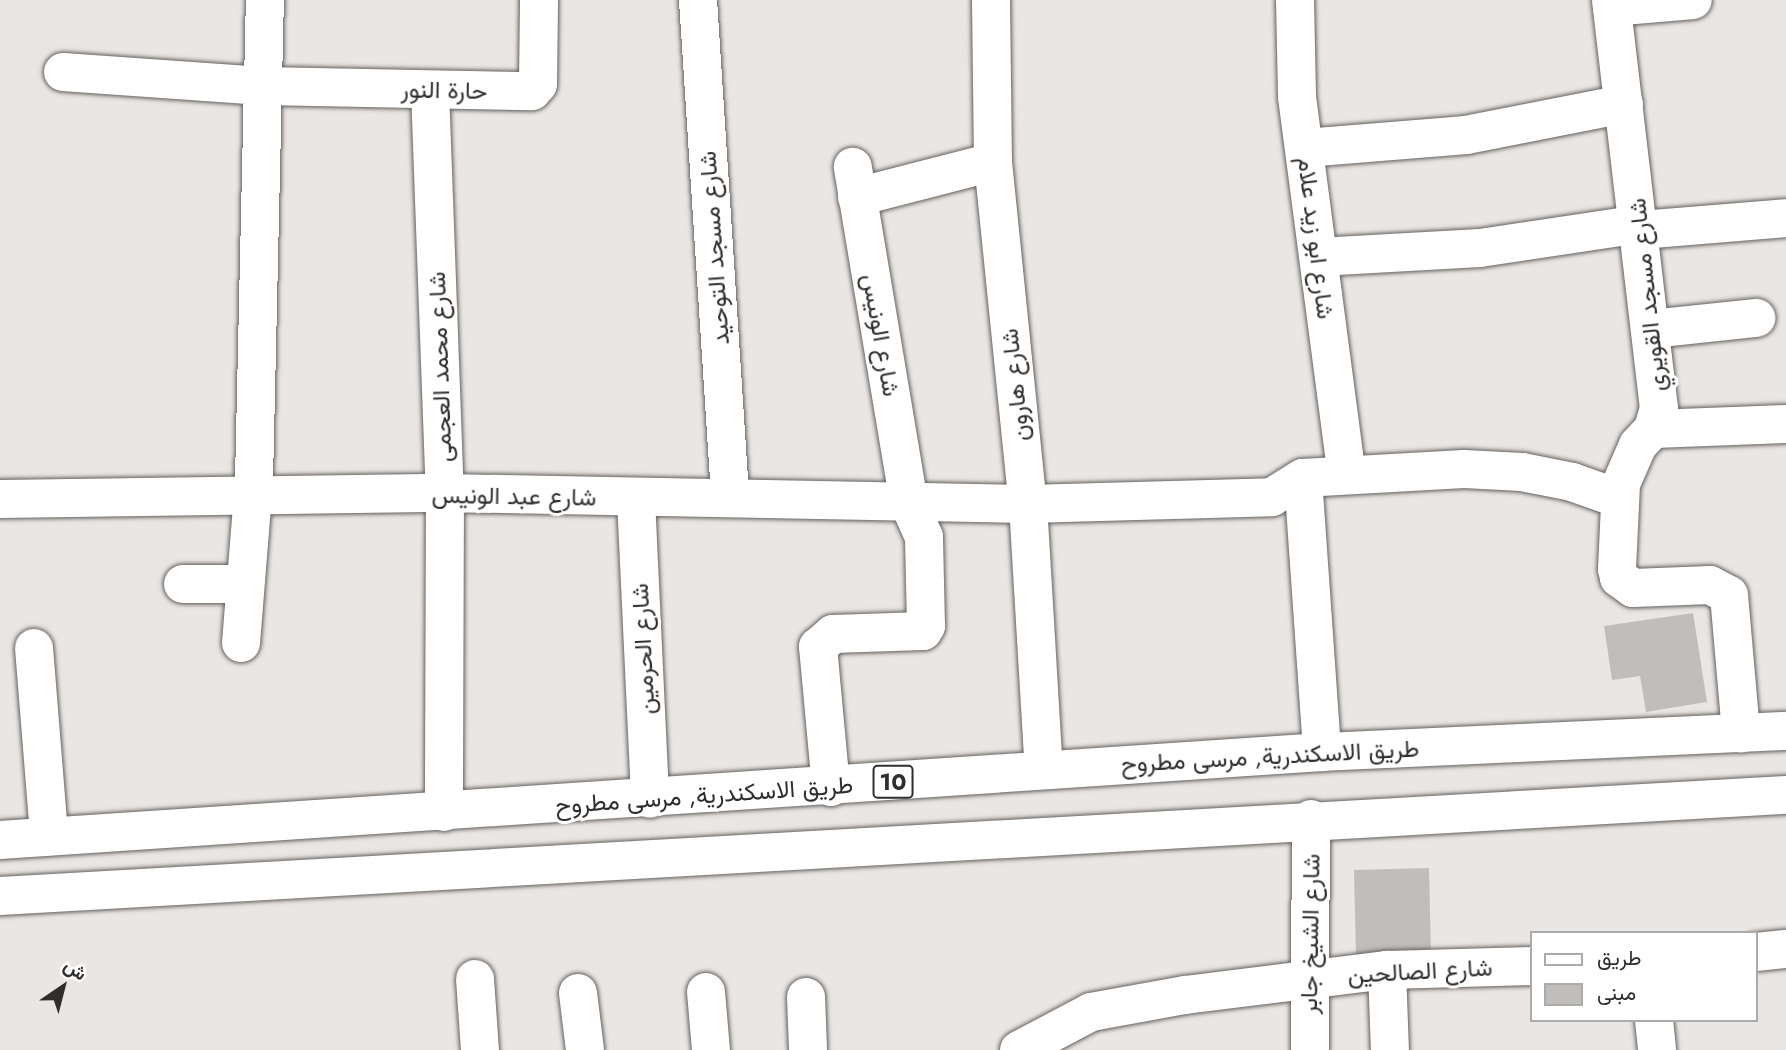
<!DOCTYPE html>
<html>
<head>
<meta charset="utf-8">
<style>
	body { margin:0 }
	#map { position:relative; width:1786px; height:1050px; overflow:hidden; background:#eae6e3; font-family:Jost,Vazirmatn,sans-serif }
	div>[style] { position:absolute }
	.building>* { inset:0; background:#c1bdba }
	.roads { filter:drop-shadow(0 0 2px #64615e) drop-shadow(0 0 2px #64615e) }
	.minor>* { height:38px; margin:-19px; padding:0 19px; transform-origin:19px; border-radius:19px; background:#fff }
	.major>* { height:38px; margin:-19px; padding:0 19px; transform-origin:19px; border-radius:19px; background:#fff }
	span { translate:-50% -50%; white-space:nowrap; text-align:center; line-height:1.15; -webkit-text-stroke:6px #fff; paint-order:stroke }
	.shield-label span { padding:2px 5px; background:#fff; border:2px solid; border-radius:5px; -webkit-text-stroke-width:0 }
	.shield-label { font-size:23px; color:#302e2d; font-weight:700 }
	.street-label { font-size:24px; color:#302e2d }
	.legend { position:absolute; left:1530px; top:931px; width:228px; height:91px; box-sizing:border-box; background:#fff; border:2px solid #acabab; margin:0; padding:9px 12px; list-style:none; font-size:21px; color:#302e2d }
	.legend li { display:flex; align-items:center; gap:14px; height:35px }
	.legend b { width:35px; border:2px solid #acabab }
	.north { position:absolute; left:28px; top:952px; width:70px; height:70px; -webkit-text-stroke:5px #fff; paint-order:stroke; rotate:35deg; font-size:19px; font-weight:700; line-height:28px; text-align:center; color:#302e2d }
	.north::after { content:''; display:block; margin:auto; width:24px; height:32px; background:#302e2d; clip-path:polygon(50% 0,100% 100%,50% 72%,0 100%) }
</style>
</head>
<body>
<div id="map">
	<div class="building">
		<div style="clip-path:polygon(1693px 613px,1707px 702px,1646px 712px,1640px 676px,1612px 680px,1604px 626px)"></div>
		<div style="clip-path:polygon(1429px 868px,1431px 955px,1356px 957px,1354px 870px)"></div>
	</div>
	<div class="roads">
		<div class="minor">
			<div style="left:698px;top:0;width:497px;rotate:86.3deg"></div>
			<div style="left:991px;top:0;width:162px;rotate:89.3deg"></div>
			<div style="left:993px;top:162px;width:344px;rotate:84.2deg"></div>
			<div style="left:1028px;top:504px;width:266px;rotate:86.6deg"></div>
			<div style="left:1295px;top:0;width:97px;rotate:88.8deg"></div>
			<div style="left:1297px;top:97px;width:381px;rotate:82.5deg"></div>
			<div style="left:1611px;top:0;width:411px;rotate:83.3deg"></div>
			<div style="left:1659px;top:408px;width:22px;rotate:106deg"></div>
			<div style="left:1653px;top:429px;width:22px;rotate:133deg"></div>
			<div style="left:1638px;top:445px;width:43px;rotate:113.6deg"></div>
			<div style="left:1621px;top:484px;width:85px;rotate:92.7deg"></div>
			<div style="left:1617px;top:569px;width:9px;rotate:77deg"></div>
			<div style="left:1619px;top:578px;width:17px;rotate:36deg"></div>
			<div style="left:1633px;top:588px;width:77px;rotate:-2.2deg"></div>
			<div style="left:1710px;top:585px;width:21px;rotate:28deg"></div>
			<div style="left:1729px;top:595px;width:139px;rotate:85deg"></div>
			<div style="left:1612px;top:7px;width:81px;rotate:-4.9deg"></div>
			<div style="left:63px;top:72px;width:200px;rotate:4deg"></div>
			<div style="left:263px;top:86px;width:269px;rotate:1.1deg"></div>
			<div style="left:532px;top:91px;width:9px;rotate:-49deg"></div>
			<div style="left:538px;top:84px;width:84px;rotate:-89.3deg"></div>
			<div style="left:430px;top:90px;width:403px;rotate:87.9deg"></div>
			<div style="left:445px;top:493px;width:319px;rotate:90.2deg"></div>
			<div style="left:1305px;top:148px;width:162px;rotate:-4.6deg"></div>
			<div style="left:1466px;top:135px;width:161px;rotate:-11.1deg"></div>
			<div style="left:857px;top:197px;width:140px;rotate:-14.4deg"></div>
			<div style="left:1641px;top:230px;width:145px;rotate:-4.7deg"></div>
			<div style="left:1319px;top:257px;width:161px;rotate:-3.2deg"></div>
			<div style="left:1480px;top:248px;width:162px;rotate:-8.5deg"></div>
			<div style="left:1651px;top:329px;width:106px;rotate:-6deg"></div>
			<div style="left:1653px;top:429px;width:133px;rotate:-2.2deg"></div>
			<div style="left:1303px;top:478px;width:275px;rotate:86deg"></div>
			<div style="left:0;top:499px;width:445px;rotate:-0.8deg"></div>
			<div style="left:445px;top:493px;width:583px;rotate:1.08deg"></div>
			<div style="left:1028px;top:504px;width:244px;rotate:-1.6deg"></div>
			<div style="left:1272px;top:497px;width:36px;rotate:-32deg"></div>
			<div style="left:1303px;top:478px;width:161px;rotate:-3.2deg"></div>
			<div style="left:1464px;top:469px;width:58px;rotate:3deg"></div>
			<div style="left:1522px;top:472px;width:51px;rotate:11.3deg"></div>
			<div style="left:1572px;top:482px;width:51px;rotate:19.5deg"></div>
			<div style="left:636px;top:499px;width:300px;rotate:87.3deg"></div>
			<div style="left:183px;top:584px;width:61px"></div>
			<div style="left:241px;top:643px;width:164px;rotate:-85.4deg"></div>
			<div style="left:254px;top:480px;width:480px;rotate:-88.7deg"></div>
			<div style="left:34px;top:648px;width:189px;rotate:85.4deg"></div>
			<div style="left:831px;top:787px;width:141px;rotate:-95.3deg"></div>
			<div style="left:818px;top:647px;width:20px;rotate:-41deg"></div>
			<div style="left:833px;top:634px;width:90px;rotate:-1.9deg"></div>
			<div style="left:923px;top:631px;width:6px;rotate:-59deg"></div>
			<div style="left:926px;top:626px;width:89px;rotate:-91.3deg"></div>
			<div style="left:924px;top:537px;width:37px;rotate:-114deg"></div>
			<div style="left:909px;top:503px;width:341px;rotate:-99.5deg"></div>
			<div style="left:1756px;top:952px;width:30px;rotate:-6deg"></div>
			<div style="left:1387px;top:970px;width:80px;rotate:87.9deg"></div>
			<div style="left:475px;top:979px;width:71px;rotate:86deg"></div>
			<div style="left:706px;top:992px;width:58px;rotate:85.1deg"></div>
			<div style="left:578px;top:993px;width:57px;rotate:83deg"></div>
			<div style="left:806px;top:997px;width:53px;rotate:87.8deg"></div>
			<div style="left:1654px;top:1020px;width:30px;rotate:84deg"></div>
			<div style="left:1019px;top:1050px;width:81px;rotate:-27.8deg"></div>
			<div style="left:1091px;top:1012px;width:96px;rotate:-10.3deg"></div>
			<div style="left:1185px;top:995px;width:204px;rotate:-7.1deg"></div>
			<div style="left:1387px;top:970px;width:145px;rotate:-1.6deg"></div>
			<div style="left:1310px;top:1050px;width:231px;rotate:-89.8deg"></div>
		</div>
		<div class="major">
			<div style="left:0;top:840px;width:1325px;rotate:-3.81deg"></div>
			<div style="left:1322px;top:752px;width:464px;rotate:-2.6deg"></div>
			<div style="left:0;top:896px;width:1789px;rotate:-3.24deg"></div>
		</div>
	</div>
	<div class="shield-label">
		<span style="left:893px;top:782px">10</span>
	</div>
	<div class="street-label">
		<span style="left:444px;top:90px;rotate:1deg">حارة النور</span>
		<span style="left:1316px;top:238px;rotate:83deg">شارع ابو زيد علام</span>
		<span style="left:714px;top:248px;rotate:-94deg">شارع مسجد التوحيد</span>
		<span style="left:1647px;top:295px;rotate:-96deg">شارع مسجد القويري</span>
		<span style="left:881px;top:335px;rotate:80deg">شارع الونيس</span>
		<span style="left:440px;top:367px;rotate:-92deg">شارع محمد العجمى</span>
		<span style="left:1015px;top:385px;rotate:-96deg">شارع هارون</span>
		<span style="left:514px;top:496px;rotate:1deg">شارع عبد الونيس</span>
		<span style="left:643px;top:649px;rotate:-93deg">شارع الحرمين</span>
		<span style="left:1270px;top:756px;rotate:-3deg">طريق الاسكندرية, مرسى مطروح</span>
		<span style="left:704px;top:795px;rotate:-4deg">طريق الاسكندرية, مرسى مطروح</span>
		<span style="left:1310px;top:934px;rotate:-89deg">شارع الشيخ جابر</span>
		<span style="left:1420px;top:971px;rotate:-3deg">شارع الصالحين</span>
	</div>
	<ul class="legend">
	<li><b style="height:9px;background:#fff"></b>طريق</li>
	<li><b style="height:19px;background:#c1bdba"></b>مبنى</li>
	</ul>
	<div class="north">ش</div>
</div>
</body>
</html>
